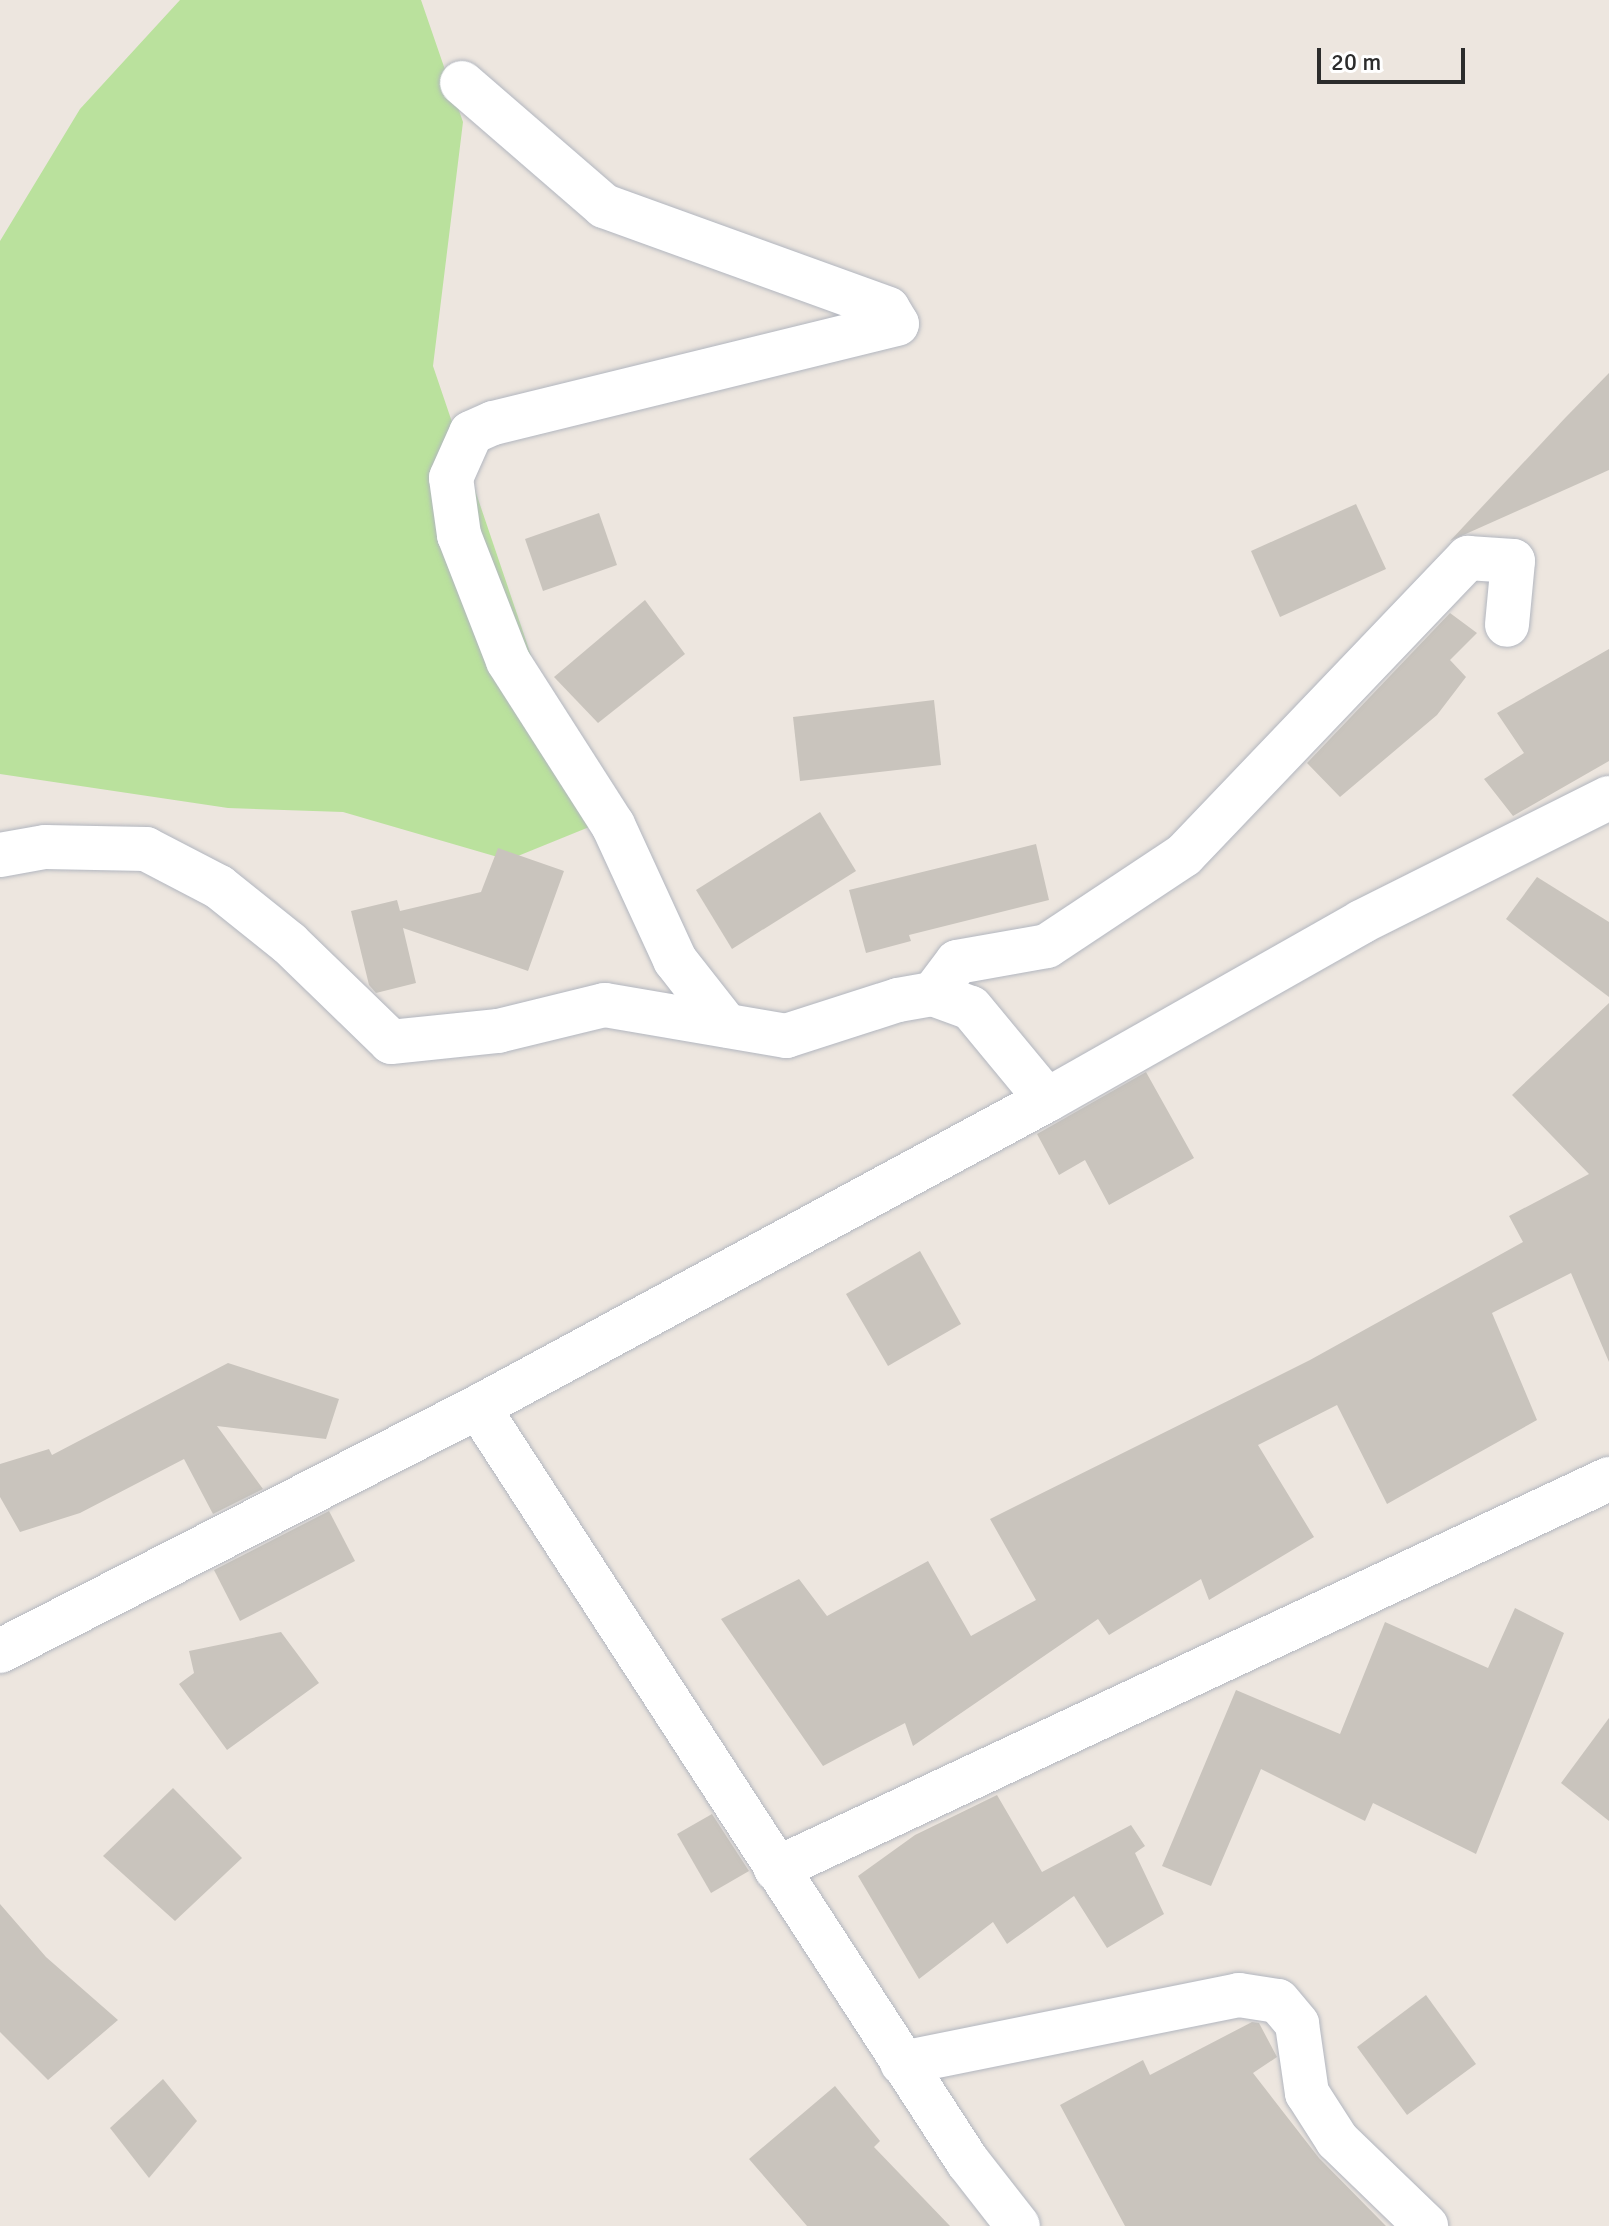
<!DOCTYPE html>
<html>
<head>
<meta charset="utf-8">
<style>
	body { margin:0 }
	#map { position:relative; width:1609px; height:2226px; overflow:hidden; background:#ede6df; font-family:Signika,sans-serif }
	div>[style] { position:absolute }
	.green>* { inset:0; background:#bae19d }
	.building>* { inset:0; background:#c9c4bd }
	.roads { filter:drop-shadow(0 0 2px #b2b6bf) drop-shadow(0 0 2px #b2b6bf) }
	.minor>* { height:44px; margin:-22px; padding:0 22px; transform-origin:22px; border-radius:22px; background:#fff }
	.tertiary>* { height:44px; margin:-22px; padding:0 22px; transform-origin:22px; border-radius:22px; background:#fff }
	span { translate:-50% -50%; white-space:nowrap; text-align:center; line-height:1.15; -webkit-text-stroke:6px #fff; paint-order:stroke }
	.scale { position:absolute; left:1317px; top:48px; width:148px; height:36px; box-sizing:border-box; border:4px solid #2c2c2c; border-top:0; padding-left:10px; font-size:24px; line-height:28px; white-space:nowrap; color:#2c2c2c; -webkit-text-stroke:6px #fff; paint-order:stroke }
</style>
</head>
<body>
<div id="map">
	<div class="green">
		<div style="clip-path:polygon(180px 0,421px 0,463px 122px,433px 366px,537px 673px,604px 821px,508px 860px,343px 812px,228px 808px,0 774px,0 241px,80px 109px)"></div>
	</div>
	<div class="building">
		<div style="clip-path:polygon(1609px 373px,1609px 470px,1450px 541px,1566px 417px)"></div>
		<div style="clip-path:polygon(1356px 504px,1386px 569px,1280px 617px,1251px 551px)"></div>
		<div style="clip-path:polygon(599px 513px,617px 565px,543px 591px,525px 539px)"></div>
		<div style="clip-path:polygon(645px 600px,685px 654px,598px 723px,554px 677px)"></div>
		<div style="clip-path:polygon(1450px 613px,1477px 633px,1450px 660px,1466px 677px,1437px 715px,1340px 797px,1307px 763px)"></div>
		<div style="clip-path:polygon(1609px 649px,1609px 761px,1513px 816px,1484px 779px,1524px 753px,1497px 713px)"></div>
		<div style="clip-path:polygon(934px 700px,941px 765px,800px 781px,793px 717px)"></div>
		<div style="clip-path:polygon(820px 812px,856px 871px,732px 949px,696px 890px)"></div>
		<div style="clip-path:polygon(1036px 844px,1049px 900px,909px 935px,911px 941px,866px 953px,849px 890px)"></div>
		<div style="clip-path:polygon(498px 848px,564px 871px,528px 971px,403px 928px,416px 983px,376px 993px,369px 985px,351px 911px,397px 900px,400px 911px,481px 892px)"></div>
		<div style="clip-path:polygon(1537px 877px,1609px 922px,1609px 997px,1506px 919px)"></div>
		<div style="clip-path:polygon(1609px 1003px,1609px 1362px,1571px 1273px,1492px 1313px,1537px 1420px,1387px 1504px,1337px 1405px,1258px 1445px,1314px 1537px,1209px 1600px,1201px 1579px,1109px 1635px,1098px 1619px,913px 1746px,905px 1723px,823px 1766px,721px 1619px,799px 1579px,827px 1616px,928px 1561px,971px 1636px,1036px 1600px,990px 1519px,1310px 1360px,1523px 1242px,1509px 1216px,1589px 1174px,1512px 1095px)"></div>
		<div style="clip-path:polygon(1146px 1072px,1194px 1158px,1109px 1205px,1085px 1160px,1059px 1175px,1037px 1134px)"></div>
		<div style="clip-path:polygon(920px 1251px,961px 1324px,888px 1366px,846px 1294px)"></div>
		<div style="clip-path:polygon(228px 1363px,339px 1399px,326px 1439px,217px 1426px,263px 1489px,213px 1514px,184px 1459px,80px 1513px,20px 1532px,0 1497px,0 1464px,49px 1449px,52px 1455px)"></div>
		<div style="clip-path:polygon(329px 1511px,355px 1561px,240px 1621px,214px 1570px)"></div>
		<div style="clip-path:polygon(1515px 1608px,1564px 1633px,1476px 1854px,1373px 1803px,1365px 1821px,1261px 1769px,1211px 1886px,1162px 1866px,1236px 1690px,1340px 1734px,1385px 1622px,1488px 1668px)"></div>
		<div style="clip-path:polygon(281px 1632px,319px 1683px,227px 1750px,179px 1684px,194px 1673px,189px 1651px)"></div>
		<div style="clip-path:polygon(1609px 1718px,1609px 1821px,1561px 1783px)"></div>
		<div style="clip-path:polygon(173px 1788px,242px 1858px,175px 1921px,103px 1856px)"></div>
		<div style="clip-path:polygon(997px 1795px,1042px 1872px,1131px 1825px,1145px 1846px,1135px 1853px,1164px 1914px,1107px 1948px,1074px 1896px,1007px 1944px,993px 1922px,919px 1979px,858px 1876px,915px 1835px)"></div>
		<div style="clip-path:polygon(712px 1814px,749px 1871px,711px 1893px,677px 1834px)"></div>
		<div style="clip-path:polygon(0 1904px,46px 1957px,118px 2020px,48px 2080px,0 2032px)"></div>
		<div style="clip-path:polygon(1426px 1995px,1476px 2064px,1407px 2115px,1357px 2047px)"></div>
		<div style="clip-path:polygon(1252px 2022px,1259px 2023px,1277px 2057px,1253px 2073px,1319px 2158px,1386px 2226px,1125px 2226px,1060px 2105px,1143px 2060px,1150px 2075px)"></div>
		<div style="clip-path:polygon(163px 2079px,197px 2121px,149px 2178px,110px 2128px)"></div>
		<div style="clip-path:polygon(835px 2086px,880px 2141px,874px 2147px,950px 2226px,807px 2226px,749px 2159px)"></div>
	</div>
	<div class="roads">
		<div class="minor">
			<div style="left:462px;top:83px;width:188px;rotate:40.9deg"></div>
			<div style="left:604px;top:206px;width:302px;rotate:19.9deg"></div>
			<div style="left:888px;top:309px;width:17px;rotate:59deg"></div>
			<div style="left:897px;top:324px;width:416px;rotate:166.2deg"></div>
			<div style="left:493px;top:423px;width:24px;rotate:156deg"></div>
			<div style="left:471px;top:433px;width:49px;rotate:114deg"></div>
			<div style="left:451px;top:478px;width:58px;rotate:82deg"></div>
			<div style="left:459px;top:535px;width:135px;rotate:68.7deg"></div>
			<div style="left:508px;top:661px;width:195px;rotate:57.4deg"></div>
			<div style="left:613px;top:825px;width:149px;rotate:65.3deg"></div>
			<div style="left:675px;top:960px;width:83px;rotate:51.9deg"></div>
			<div style="left:0;top:855px;width:46px;rotate:-10.1deg"></div>
			<div style="left:45px;top:847px;width:101px;rotate:1.1deg"></div>
			<div style="left:146px;top:849px;width:82px;rotate:27.5deg"></div>
			<div style="left:219px;top:887px;width:90px;rotate:38.7deg"></div>
			<div style="left:289px;top:943px;width:142px;rotate:44.1deg"></div>
			<div style="left:391px;top:1042px;width:108px;rotate:-5.9deg"></div>
			<div style="left:498px;top:1031px;width:110px;rotate:-13.7deg"></div>
			<div style="left:605px;top:1005px;width:184px;rotate:9.7deg"></div>
			<div style="left:786px;top:1036px;width:118px;rotate:-17.8deg"></div>
			<div style="left:898px;top:1000px;width:36px;rotate:-10deg"></div>
			<div style="left:933px;top:994px;width:40px;rotate:20.2deg"></div>
			<div style="left:971px;top:1008px;width:119px;rotate:50.4deg"></div>
			<div style="left:933px;top:994px;width:40px;rotate:-53deg"></div>
			<div style="left:957px;top:962px;width:91px;rotate:-10.1deg"></div>
			<div style="left:1047px;top:946px;width:164px;rotate:-33.6deg"></div>
			<div style="left:1184px;top:855px;width:411px;rotate:-46.3deg"></div>
			<div style="left:1468px;top:558px;width:45px;rotate:3.8deg"></div>
			<div style="left:1513px;top:561px;width:64px;rotate:95.4deg"></div>
			<div style="left:0;top:1651px;width:537px;rotate:-27.04deg"></div>
			<div style="left:478px;top:1407px;width:647px;rotate:-28.35deg"></div>
			<div style="left:1047px;top:1100px;width:361px;rotate:-29.5deg"></div>
			<div style="left:1361px;top:922px;width:277px;rotate:-26.6deg"></div>
			<div style="left:776px;top:1869px;width:920px;rotate:-25.09deg"></div>
			<div style="left:902px;top:2063px;width:344px;rotate:-11.4deg"></div>
			<div style="left:1239px;top:1995px;width:39px;rotate:9deg"></div>
			<div style="left:1278px;top:2001px;width:30px;rotate:50deg"></div>
			<div style="left:1297px;top:2024px;width:70px;rotate:81.8deg"></div>
			<div style="left:1307px;top:2093px;width:56px;rotate:57.4deg"></div>
			<div style="left:1337px;top:2140px;width:124px;rotate:44deg"></div>
		</div>
		<div class="tertiary">
			<div style="left:478px;top:1407px;width:900px;rotate:57.02deg"></div>
			<div style="left:968px;top:2162px;width:81px;rotate:52deg"></div>
		</div>
	</div>
	<div class="scale">20 m</div>
</div>
</body>
</html>
